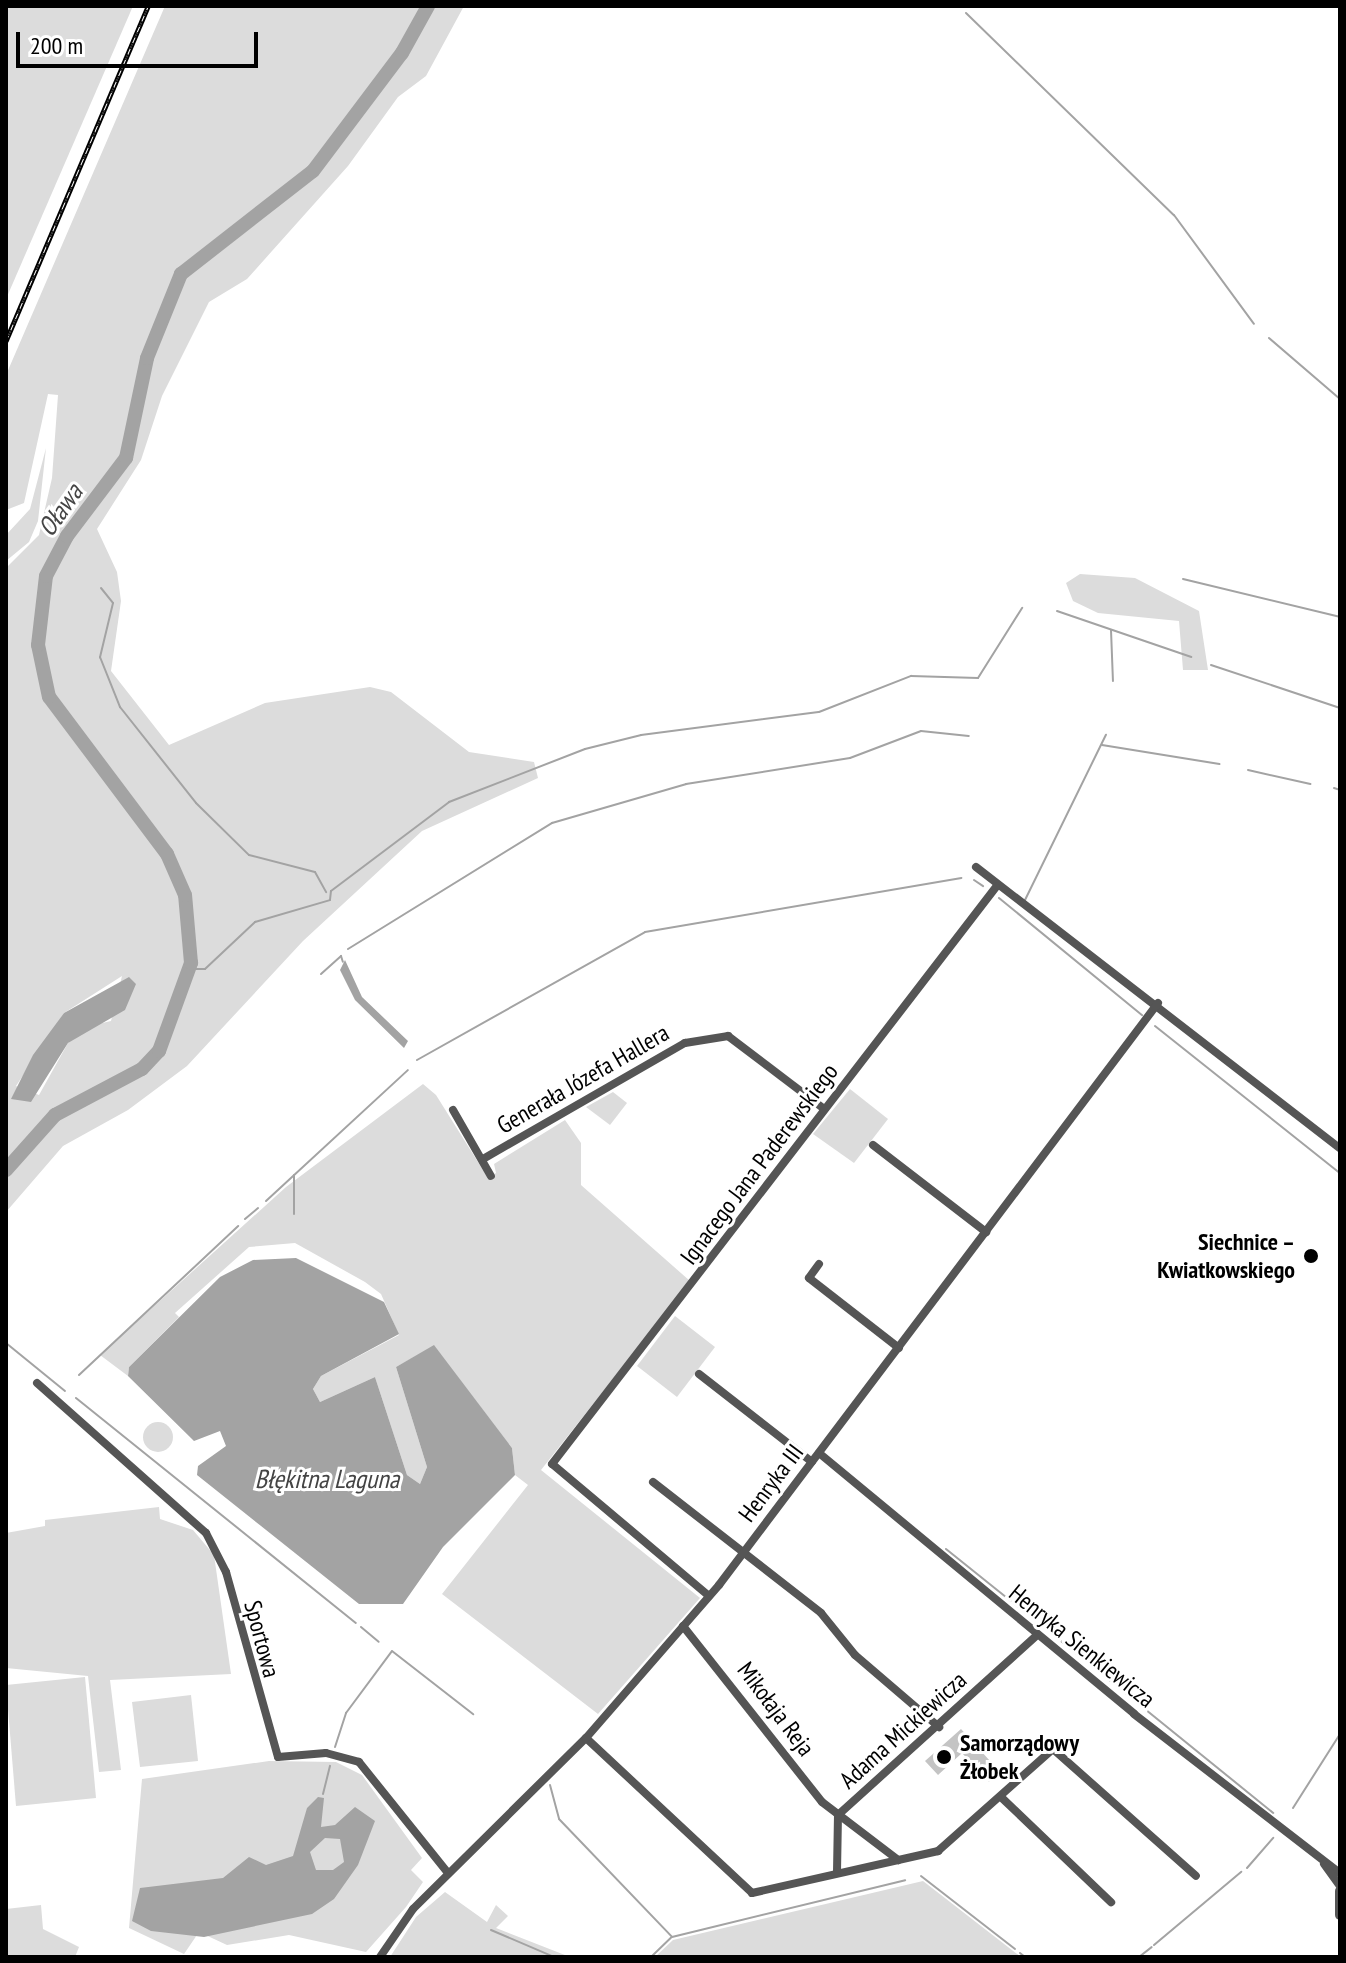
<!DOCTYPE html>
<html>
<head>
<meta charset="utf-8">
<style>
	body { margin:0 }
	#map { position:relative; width:1346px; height:1963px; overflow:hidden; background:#fff; font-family:"PT Sans Narrow",sans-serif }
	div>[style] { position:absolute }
	.green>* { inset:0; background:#dcdcdc }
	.round { border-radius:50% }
	.water>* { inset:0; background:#a3a3a3 }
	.stream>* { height:2px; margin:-1px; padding:0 1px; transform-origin:1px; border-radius:1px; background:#a3a3a3 }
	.river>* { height:14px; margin:-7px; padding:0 7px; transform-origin:7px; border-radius:7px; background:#a3a3a3 }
	.building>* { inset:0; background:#c4c4c4 }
	.minor>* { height:8px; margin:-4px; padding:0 4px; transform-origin:4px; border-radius:4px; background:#555 }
	.tertiary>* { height:10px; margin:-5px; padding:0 5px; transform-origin:5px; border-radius:5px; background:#555 }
	.rail>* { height:5px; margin-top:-2.5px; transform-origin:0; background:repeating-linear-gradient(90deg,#fff 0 6px,#000 0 12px); box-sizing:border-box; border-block:2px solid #000 }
	.dots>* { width:22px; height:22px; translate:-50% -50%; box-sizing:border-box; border:4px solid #fff; border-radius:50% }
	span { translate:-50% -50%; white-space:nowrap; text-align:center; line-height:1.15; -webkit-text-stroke:6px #fff; paint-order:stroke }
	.street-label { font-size:24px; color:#000 }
	.poi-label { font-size:24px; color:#000; font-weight:700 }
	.right { translate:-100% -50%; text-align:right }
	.left { translate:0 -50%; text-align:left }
	.water-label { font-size:26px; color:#444; font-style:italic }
	.frame { position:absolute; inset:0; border:8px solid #000; pointer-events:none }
	.scale { position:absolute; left:16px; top:32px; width:242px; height:36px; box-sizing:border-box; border:4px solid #000; border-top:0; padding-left:10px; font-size:24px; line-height:28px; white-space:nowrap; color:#000; -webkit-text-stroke:6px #fff; paint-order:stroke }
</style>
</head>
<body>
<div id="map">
	<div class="green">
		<div style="clip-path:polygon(6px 6px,133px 6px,6px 299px)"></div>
		<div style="clip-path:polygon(evenodd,165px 6px,464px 6px,426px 76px,398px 97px,348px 166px,247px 279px,209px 302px,162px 396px,141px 460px,97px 529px,117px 572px,121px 601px,111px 671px,169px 745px,265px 703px,370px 687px,391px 692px,469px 752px,534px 762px,538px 778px,422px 831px,303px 941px,187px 1066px,128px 1110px,63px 1146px,6px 1212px,6px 568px,39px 535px,52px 478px,58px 395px,48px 394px,24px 503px,6px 510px,6px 375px,165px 6px,122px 976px,111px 1021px,89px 1026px,68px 1043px,39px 1095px,16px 1086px,64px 1013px,122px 976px)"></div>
		<div style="clip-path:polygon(46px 448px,38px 521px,29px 542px,6px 561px,6px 535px,30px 509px)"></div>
		<div style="clip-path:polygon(1080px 574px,1135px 578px,1199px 611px,1208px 670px,1183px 670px,1179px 621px,1098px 613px,1073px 601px,1066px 583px)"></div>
		<div style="clip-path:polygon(423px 1084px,436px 1095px,488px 1178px,496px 1173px,494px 1164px,565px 1120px,581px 1143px,581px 1185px,690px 1281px,541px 1470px,700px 1598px,598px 1714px,442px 1594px,528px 1485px,515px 1475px,512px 1448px,434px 1346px,396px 1367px,427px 1467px,420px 1484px,407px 1475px,375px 1377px,320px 1402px,313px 1389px,321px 1376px,399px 1335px,381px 1294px,365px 1282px,295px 1243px,249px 1247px,175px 1313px,179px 1317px,129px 1367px,128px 1376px,100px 1355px,286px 1187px)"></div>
		<div style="clip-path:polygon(850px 1089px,888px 1119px,854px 1163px,813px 1134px)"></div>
		<div style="clip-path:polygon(613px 1092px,627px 1103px,610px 1125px,586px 1107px)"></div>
		<div style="clip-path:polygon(675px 1316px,715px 1347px,677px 1397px,637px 1366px)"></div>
		<div class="round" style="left:143px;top:1422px;width:30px;height:30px"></div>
		<div style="clip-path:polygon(159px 1507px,160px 1519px,193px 1530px,214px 1555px,231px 1674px,110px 1680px,121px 1770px,99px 1772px,88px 1676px,6px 1668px,6px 1533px,45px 1526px,45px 1520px)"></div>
		<div style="clip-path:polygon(85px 1677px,96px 1798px,16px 1806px,6px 1685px)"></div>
		<div style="clip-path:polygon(191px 1695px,198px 1761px,140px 1767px,132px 1702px)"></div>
		<div style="clip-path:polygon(269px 1761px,336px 1762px,362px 1775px,422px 1858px,411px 1870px,423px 1882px,406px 1907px,366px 1952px,289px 1935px,227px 1945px,199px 1932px,184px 1954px,129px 1928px,142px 1779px)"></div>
		<div style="clip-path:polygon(923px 1881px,1021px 1957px,655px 1957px,673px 1940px)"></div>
		<div style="clip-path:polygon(445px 1892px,487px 1922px,496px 1905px,508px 1916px,496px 1928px,570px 1957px,390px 1957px,416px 1917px)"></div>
		<div style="clip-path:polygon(41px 1905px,43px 1929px,79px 1947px,75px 1957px,6px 1957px,6px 1909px)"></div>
	</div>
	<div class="water">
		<div style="clip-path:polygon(345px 960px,362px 997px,408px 1041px,404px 1048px,355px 1000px,340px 970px)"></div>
		<div style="clip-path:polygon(129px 977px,136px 984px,125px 1010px,68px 1043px,31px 1102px,11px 1099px,33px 1055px,64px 1013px)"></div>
		<div style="clip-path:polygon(296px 1258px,384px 1302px,399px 1334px,321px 1376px,313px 1389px,320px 1402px,375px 1377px,407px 1475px,420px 1484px,427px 1467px,396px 1367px,434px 1345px,512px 1448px,515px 1475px,443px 1547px,403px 1604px,359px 1604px,197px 1475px,198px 1466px,226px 1446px,220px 1431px,194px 1441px,128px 1376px,129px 1367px,220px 1277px,253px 1260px)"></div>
		<div style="clip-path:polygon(evenodd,318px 1797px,324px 1798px,321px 1827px,335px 1825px,355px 1807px,375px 1821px,358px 1865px,334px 1899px,312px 1914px,204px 1937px,151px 1931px,132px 1921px,140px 1888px,223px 1878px,249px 1857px,266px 1865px,293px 1856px,307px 1808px,318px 1797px,325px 1838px,340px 1839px,344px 1862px,333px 1870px,316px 1870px,310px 1852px,325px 1838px)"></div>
	</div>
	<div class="stream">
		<div style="left:966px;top:13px;width:290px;rotate:44.2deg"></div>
		<div style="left:1174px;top:215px;width:135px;rotate:53.7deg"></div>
		<div style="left:1269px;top:338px;width:94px;rotate:40.7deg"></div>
		<div style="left:1183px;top:579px;width:162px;rotate:13.6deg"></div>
		<div style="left:101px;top:588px;width:19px;rotate:51deg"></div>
		<div style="left:113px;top:603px;width:56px;rotate:103.5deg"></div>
		<div style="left:100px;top:657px;width:54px;rotate:68.2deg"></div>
		<div style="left:120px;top:707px;width:122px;rotate:51.6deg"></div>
		<div style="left:196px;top:803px;width:74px;rotate:44.5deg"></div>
		<div style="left:249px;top:855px;width:68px;rotate:14.4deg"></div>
		<div style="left:315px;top:872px;width:23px;rotate:61deg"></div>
		<div style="left:1057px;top:611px;width:142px;rotate:18.9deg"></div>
		<div style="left:1111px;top:630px;width:51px;rotate:87.8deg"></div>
		<div style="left:1211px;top:665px;width:136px;rotate:18.4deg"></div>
		<div style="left:1102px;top:745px;width:119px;rotate:9.2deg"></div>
		<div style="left:1248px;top:770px;width:64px;rotate:12.7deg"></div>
		<div style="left:1334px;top:788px;width:6px;rotate:18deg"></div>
		<div style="left:974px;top:880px;width:11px;rotate:34deg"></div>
		<div style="left:999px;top:898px;width:185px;rotate:39.3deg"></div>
		<div style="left:1025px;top:900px;width:184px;rotate:-63.9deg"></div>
		<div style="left:348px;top:949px;width:240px;rotate:-31.7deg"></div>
		<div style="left:552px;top:823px;width:140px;rotate:-16.2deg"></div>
		<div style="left:686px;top:784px;width:166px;rotate:-9deg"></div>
		<div style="left:850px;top:758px;width:76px;rotate:-20.8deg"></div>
		<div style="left:921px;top:731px;width:48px;rotate:5.9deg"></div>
		<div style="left:189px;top:969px;width:16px"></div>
		<div style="left:205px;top:969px;width:69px;rotate:-43.2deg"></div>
		<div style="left:255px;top:922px;width:78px;rotate:-16.3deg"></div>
		<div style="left:330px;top:900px;width:9px;rotate:-84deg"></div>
		<div style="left:331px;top:891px;width:148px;rotate:-37deg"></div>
		<div style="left:449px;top:802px;width:146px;rotate:-21.3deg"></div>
		<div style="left:585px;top:749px;width:58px;rotate:-14deg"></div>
		<div style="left:641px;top:735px;width:179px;rotate:-7.4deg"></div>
		<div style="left:819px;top:712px;width:99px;rotate:-21.4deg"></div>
		<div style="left:911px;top:676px;width:67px;rotate:1.7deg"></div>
		<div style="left:978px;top:678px;width:83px;rotate:-57.8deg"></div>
		<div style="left:321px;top:974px;width:27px;rotate:-42deg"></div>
		<div style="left:341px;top:956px;width:6px;rotate:72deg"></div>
		<div style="left:1155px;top:1026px;width:236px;rotate:38.5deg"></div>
		<div style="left:417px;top:1060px;width:261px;rotate:-29.3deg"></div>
		<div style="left:645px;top:932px;width:321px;rotate:-9.7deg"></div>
		<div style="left:266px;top:1201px;width:193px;rotate:-42.7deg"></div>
		<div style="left:294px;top:1214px;width:39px;rotate:-90deg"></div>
		<div style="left:245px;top:1219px;width:17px;rotate:-40deg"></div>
		<div style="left:6px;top:1343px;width:76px;rotate:39.1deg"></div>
		<div style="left:79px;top:1375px;width:218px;rotate:-43.1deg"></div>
		<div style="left:76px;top:1398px;width:359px;rotate:38.8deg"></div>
		<div style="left:946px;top:1549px;width:109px;rotate:38.7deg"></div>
		<div style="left:361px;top:1627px;width:23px;rotate:40deg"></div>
		<div style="left:1051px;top:1633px;width:286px;rotate:39deg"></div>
		<div style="left:335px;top:1747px;width:36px;rotate:-72deg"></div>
		<div style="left:346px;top:1713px;width:77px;rotate:-53.4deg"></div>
		<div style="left:392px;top:1651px;width:103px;rotate:37.9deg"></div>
		<div style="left:550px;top:1785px;width:35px;rotate:75deg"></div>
		<div style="left:559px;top:1819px;width:163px;rotate:46.2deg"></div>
		<div style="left:672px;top:1937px;width:240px;rotate:-13.7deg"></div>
		<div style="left:323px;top:1794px;width:29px;rotate:-76deg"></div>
		<div style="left:1293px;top:1808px;width:88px;rotate:-57.6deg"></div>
		<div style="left:1247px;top:1868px;width:40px;rotate:-49deg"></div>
		<div style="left:921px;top:1876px;width:119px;rotate:37.8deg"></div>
		<div style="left:491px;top:1930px;width:69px;rotate:23.2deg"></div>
		<div style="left:1154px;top:1945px;width:114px;rotate:-40deg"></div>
		<div style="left:1020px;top:1953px;width:6px;rotate:39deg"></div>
		<div style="left:651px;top:1957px;width:28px;rotate:-44deg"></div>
		<div style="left:1139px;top:1957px;width:16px;rotate:-38deg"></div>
	</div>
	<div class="river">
		<div style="left:6px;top:1170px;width:74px;rotate:-48.3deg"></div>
		<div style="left:55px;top:1115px;width:98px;rotate:-27.9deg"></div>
		<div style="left:142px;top:1069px;width:25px;rotate:-47deg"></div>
		<div style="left:159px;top:1051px;width:94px;rotate:-70deg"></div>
		<div style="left:191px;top:963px;width:68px;rotate:-95deg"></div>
		<div style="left:185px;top:895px;width:45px;rotate:-113.7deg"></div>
		<div style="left:167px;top:854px;width:196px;rotate:-126.9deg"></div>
		<div style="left:49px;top:697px;width:53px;rotate:-101.9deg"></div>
		<div style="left:38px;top:645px;width:69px;rotate:-83.4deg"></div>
		<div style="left:46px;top:576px;width:45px;rotate:-62.3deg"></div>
		<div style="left:67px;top:536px;width:98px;rotate:-52.9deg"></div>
		<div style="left:126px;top:458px;width:102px;rotate:-78.1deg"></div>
		<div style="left:147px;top:358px;width:91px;rotate:-68deg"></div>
		<div style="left:181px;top:274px;width:167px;rotate:-38deg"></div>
		<div style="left:313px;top:171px;width:148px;rotate:-53deg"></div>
		<div style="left:402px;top:53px;width:54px;rotate:-61deg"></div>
	</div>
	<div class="building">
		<div style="clip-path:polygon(961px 1729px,1000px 1772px,989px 1782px,962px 1753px,938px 1775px,925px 1761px)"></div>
	</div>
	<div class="minor">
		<div style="left:976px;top:867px;width:460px;rotate:37.7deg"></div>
		<div style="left:453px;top:1110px;width:76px;rotate:60.1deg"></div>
		<div style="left:873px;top:1145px;width:143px;rotate:37.6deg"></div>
		<div style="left:483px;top:1159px;width:233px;rotate:-29.9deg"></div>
		<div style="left:685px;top:1043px;width:44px;rotate:-9.2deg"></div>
		<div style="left:728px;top:1036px;width:121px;rotate:37.2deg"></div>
		<div style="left:819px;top:1264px;width:17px;rotate:126deg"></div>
		<div style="left:809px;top:1278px;width:114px;rotate:37.9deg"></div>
		<div style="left:699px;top:1374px;width:143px;rotate:37.9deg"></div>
		<div style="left:37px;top:1383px;width:226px;rotate:41.6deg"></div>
		<div style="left:206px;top:1533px;width:44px;rotate:62.9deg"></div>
		<div style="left:226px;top:1572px;width:192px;rotate:74.3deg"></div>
		<div style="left:278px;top:1757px;width:48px;rotate:-4.8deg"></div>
		<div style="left:326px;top:1753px;width:34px;rotate:15deg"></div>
		<div style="left:359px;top:1762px;width:142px;rotate:51.3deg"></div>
		<div style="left:819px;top:1453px;width:409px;rotate:39.6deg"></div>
		<div style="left:1134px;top:1714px;width:260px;rotate:37.7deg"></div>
		<div style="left:653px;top:1482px;width:213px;rotate:37.9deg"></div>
		<div style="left:821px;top:1613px;width:54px;rotate:51deg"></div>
		<div style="left:855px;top:1655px;width:111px;rotate:40.6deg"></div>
		<div style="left:709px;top:1596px;width:205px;rotate:-139.9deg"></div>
		<div style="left:552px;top:1464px;width:728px;rotate:-52.42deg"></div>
		<div style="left:683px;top:1626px;width:224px;rotate:51.7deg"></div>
		<div style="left:822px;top:1802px;width:96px;rotate:37.3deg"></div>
		<div style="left:586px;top:1738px;width:227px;rotate:43deg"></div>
		<div style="left:752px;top:1893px;width:191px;rotate:-12.7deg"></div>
		<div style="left:938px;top:1851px;width:154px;rotate:-41.6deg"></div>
		<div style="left:1053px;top:1749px;width:191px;rotate:41.6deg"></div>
		<div style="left:1002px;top:1798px;width:151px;rotate:43.7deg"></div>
		<div style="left:1324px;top:1864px;width:27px;rotate:54deg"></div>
		<div style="left:837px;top:1872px;width:57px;rotate:-89deg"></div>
		<div style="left:838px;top:1815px;width:268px;rotate:-42.1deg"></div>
		<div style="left:380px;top:1957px;width:58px;rotate:-55.5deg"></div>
		<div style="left:413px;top:1909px;width:243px;rotate:-44.7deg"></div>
		<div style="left:586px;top:1738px;width:203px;rotate:-49deg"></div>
		<div style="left:719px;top:1585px;width:729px;rotate:-52.97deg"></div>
	</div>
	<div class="tertiary">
		<div style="left:1340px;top:1891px;width:24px;rotate:90deg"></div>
	</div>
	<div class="rail">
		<div style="left:6px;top:341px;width:364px;rotate:-67deg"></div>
	</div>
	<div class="dots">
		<div style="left:1311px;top:1256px;background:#000"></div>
		<div style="left:944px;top:1757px;background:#000"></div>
	</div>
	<div class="street-label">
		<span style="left:583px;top:1079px;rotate:-30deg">Generała Józefa Hallera</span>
		<span style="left:759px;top:1164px;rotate:-53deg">Ignacego Jana Paderewskiego</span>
		<span style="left:771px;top:1483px;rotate:-53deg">Henryka III</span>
		<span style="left:262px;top:1639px;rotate:75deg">Sportowa</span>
		<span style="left:1082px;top:1646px;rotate:39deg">Henryka Sienkiewicza</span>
		<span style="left:776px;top:1709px;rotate:53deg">Mikołaja Reja</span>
		<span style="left:903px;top:1730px;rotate:-42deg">Adama Mickiewicza</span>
	</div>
	<div class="poi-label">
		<span class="right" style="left:1295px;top:1256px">Siechnice –<br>Kwiatkowskiego</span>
		<span class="left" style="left:960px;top:1757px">Samorządowy<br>Żłobek</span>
	</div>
	<div class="water-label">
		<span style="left:60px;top:510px;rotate:-55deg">Oława</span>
		<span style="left:327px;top:1479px">Błękitna Laguna</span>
	</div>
	<div class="frame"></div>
	<div class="scale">200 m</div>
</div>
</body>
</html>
